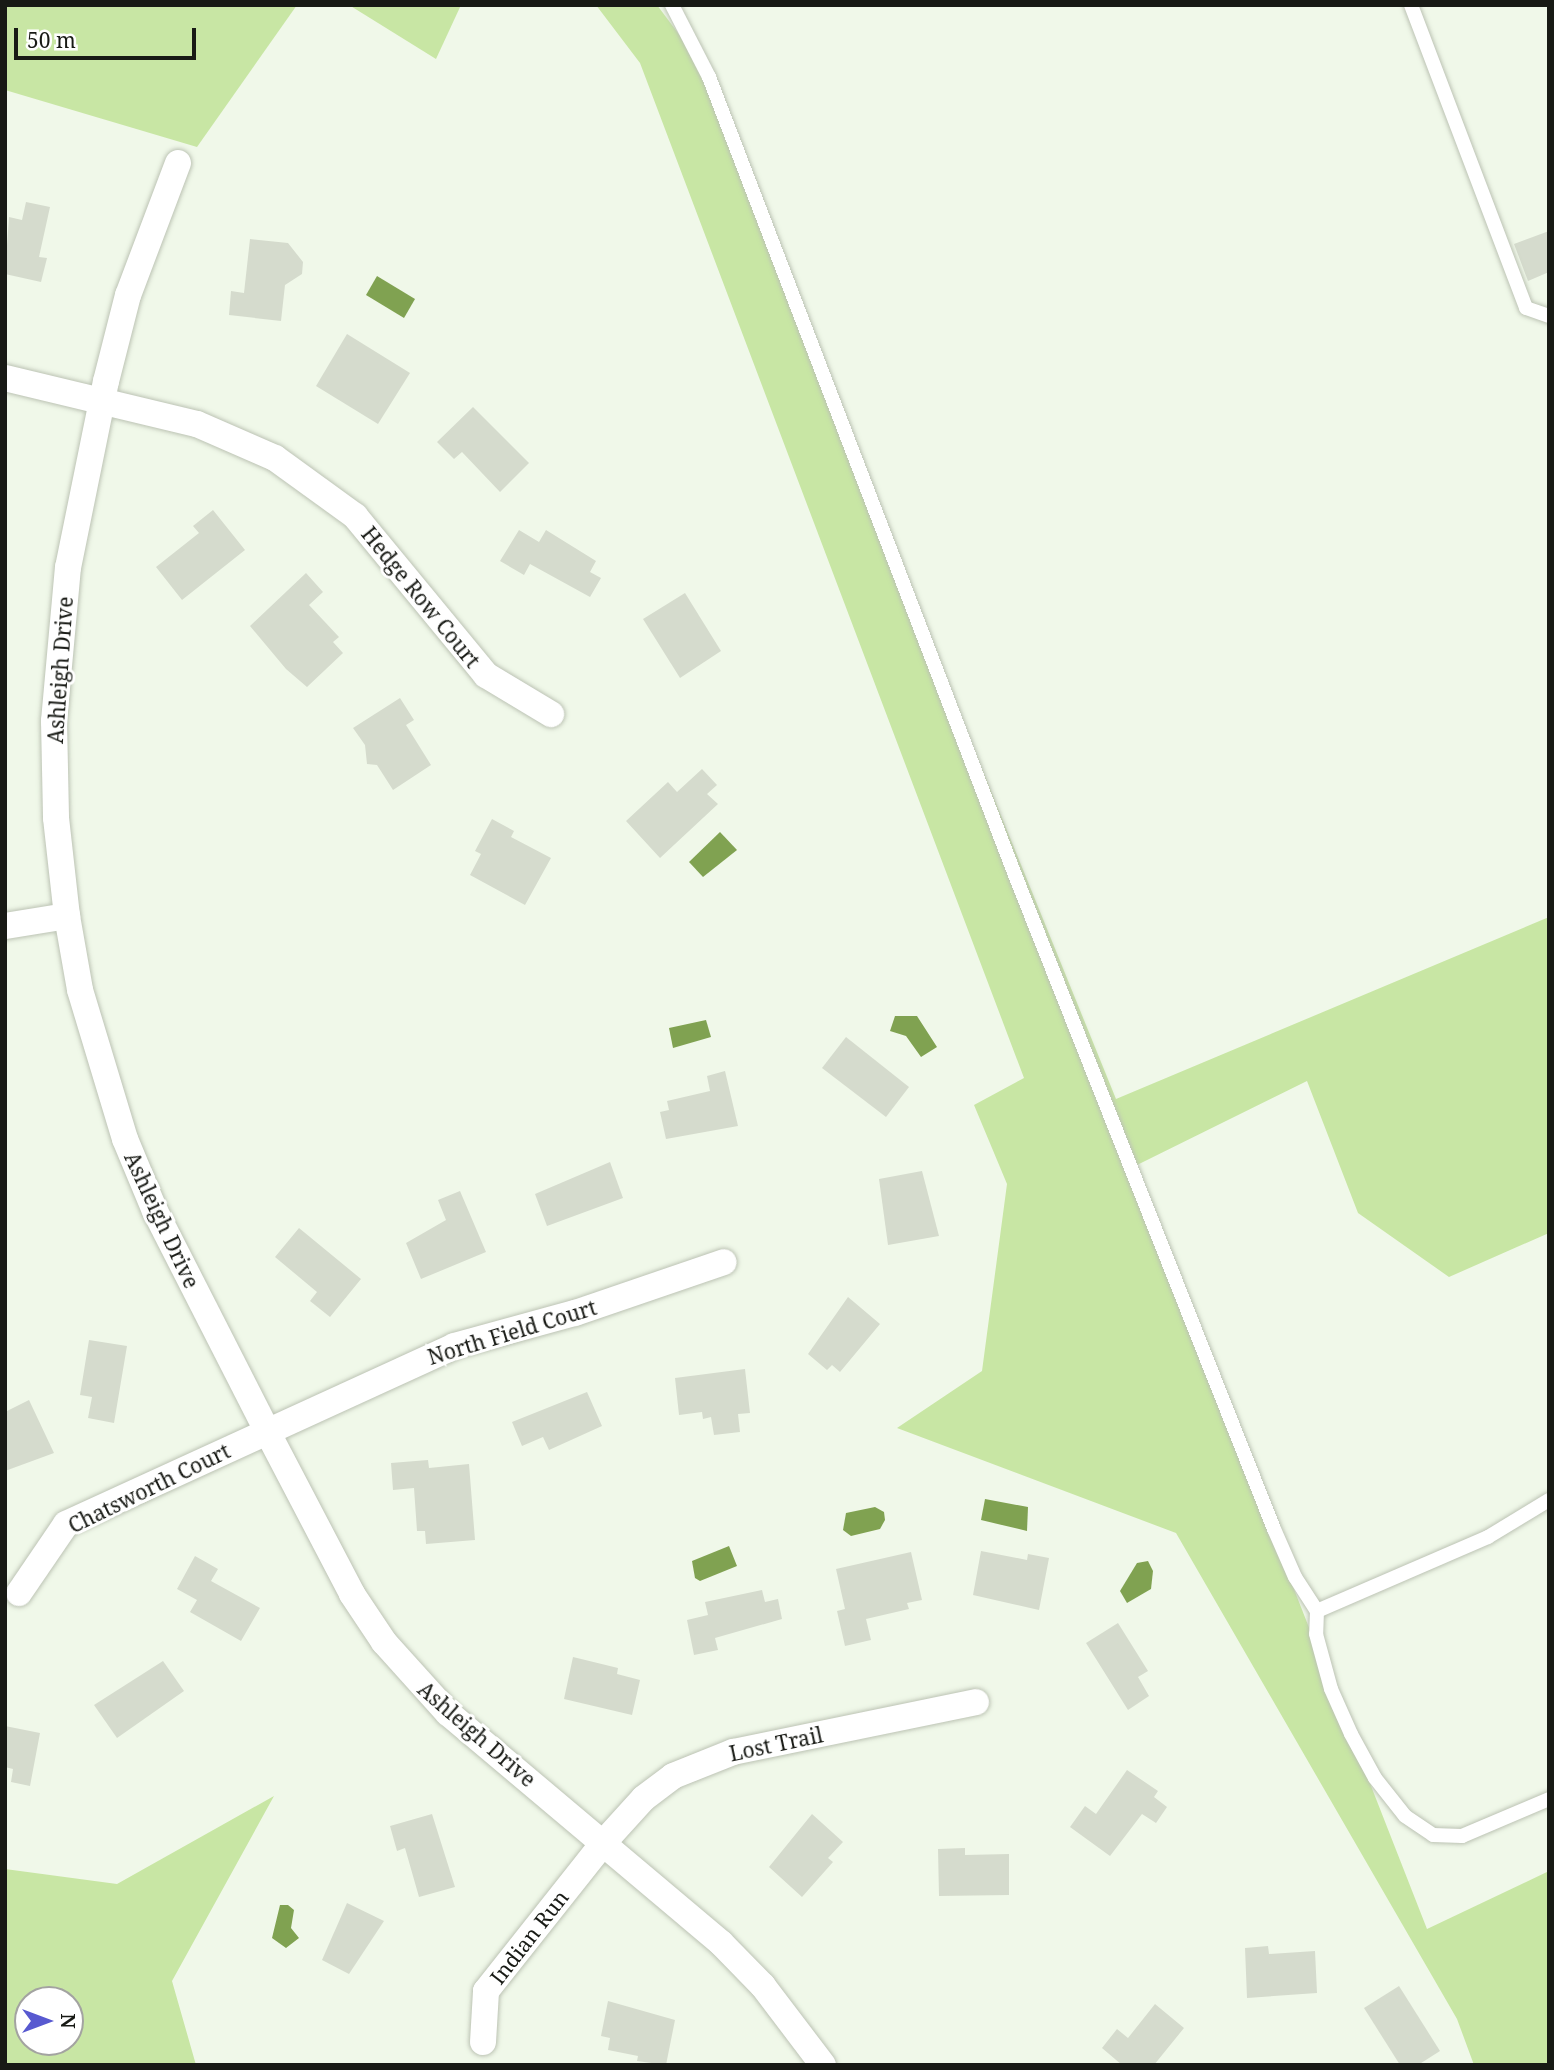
<!DOCTYPE html>
<html>
<head>
<meta charset="utf-8">
<style>
	body { margin:0 }
	#map { position:relative; width:1554px; height:2070px; overflow:hidden; background:#f0f8e9; font-family:"Noto Serif",serif }
	div>[style] { position:absolute }
	.green>* { inset:0; background:#c8e6a4 }
	.water>* { inset:0; background:#80a251 }
	.building>* { inset:0; background:#d5dbcd }
	.roads { filter:drop-shadow(0 0 2px #bcc3b4) drop-shadow(0 0 2px #bcc3b4) }
	.lane>* { height:14px; margin:-7px; padding:0 7px; transform-origin:7px; border-radius:7px; background:#fff }
	.street>* { height:26px; margin:-13px; padding:0 13px; transform-origin:13px; border-radius:13px; background:#fff }
	span { translate:-50% -50%; white-space:nowrap; text-align:center; line-height:1.15; -webkit-text-stroke:6px #fff; paint-order:stroke }
	.street-label { font-size:21px; color:#181a15 }
	.frame { position:absolute; inset:0; border:7px solid #181a15; pointer-events:none }
	.north { position:absolute; left:14px; top:1986px; width:70px; height:70px; box-sizing:border-box; background:#fff; border:2px solid #a3a3a1; border-radius:50%; rotate:90deg; font-size:19px; font-weight:700; line-height:28px; text-align:center; color:#181a15 }
	.north::after { content:''; display:block; margin:auto; width:24px; height:32px; background:#5859d0; clip-path:polygon(50% 0,100% 100%,50% 72%,0 100%) }
	.scale { position:absolute; left:14px; top:28px; width:182px; height:32px; box-sizing:border-box; border:4px solid #181a15; border-top:0; padding-left:9px; font-size:21px; line-height:24px; white-space:nowrap; color:#181a15; -webkit-text-stroke:5px #fff; paint-order:stroke }
</style>
</head>
<body>
<div id="map">
	<div class="green">
		<div style="clip-path:polygon(5px 5px,297px 5px,197px 147px,5px 90px)"></div>
		<div style="clip-path:polygon(349px 5px,461px 5px,436px 59px)"></div>
		<div style="clip-path:polygon(596px 5px,657px 5px,690px 49px,1116px 1099px,1549px 917px,1549px 1233px,1449px 1277px,1358px 1213px,1307px 1081px,1137px 1165px,1290px 1579px,1427px 1929px,1549px 1871px,1549px 2065px,1474px 2065px,1457px 2019px,1176px 1533px,897px 1428px,982px 1371px,1007px 1184px,974px 1105px,1024px 1078px,640px 63px)"></div>
		<div style="clip-path:polygon(evenodd,274px 1796px,172px 1981px,196px 2065px,5px 2065px,5px 1869px,117px 1884px,274px 1796px,28px 2000px,70px 2000px,70px 2042px,28px 2042px,28px 2000px)"></div>
	</div>
	<div class="water">
		<div style="clip-path:polygon(377px 276px,415px 299px,404px 318px,366px 295px)"></div>
		<div style="clip-path:polygon(720px 832px,737px 850px,703px 877px,689px 862px)"></div>
		<div style="clip-path:polygon(895px 1016px,917px 1016px,937px 1047px,921px 1057px,906px 1036px,890px 1031px)"></div>
		<div style="clip-path:polygon(706px 1020px,711px 1037px,673px 1048px,669px 1028px)"></div>
		<div style="clip-path:polygon(985px 1499px,1028px 1507px,1027px 1531px,981px 1520px)"></div>
		<div style="clip-path:polygon(875px 1507px,884px 1512px,885px 1520px,880px 1529px,851px 1536px,843px 1530px,846px 1513px)"></div>
		<div style="clip-path:polygon(729px 1546px,737px 1566px,700px 1581px,695px 1578px,692px 1561px)"></div>
		<div style="clip-path:polygon(1148px 1561px,1153px 1571px,1151px 1589px,1127px 1603px,1120px 1591px,1137px 1563px)"></div>
		<div style="clip-path:polygon(280px 1905px,288px 1905px,294px 1910px,291px 1928px,299px 1938px,286px 1948px,272px 1938px)"></div>
	</div>
	<div class="building">
		<div style="clip-path:polygon(26px 202px,50px 207px,39px 257px,47px 258px,41px 282px,5px 274px,9px 217px,22px 220px)"></div>
		<div style="clip-path:polygon(1549px 231px,1549px 272px,1528px 281px,1514px 244px)"></div>
		<div style="clip-path:polygon(250px 239px,288px 243px,303px 262px,302px 274px,285px 285px,281px 321px,229px 315px,231px 291px,244px 293px)"></div>
		<div style="clip-path:polygon(347px 334px,410px 373px,378px 424px,316px 386px)"></div>
		<div style="clip-path:polygon(473px 407px,529px 463px,500px 492px,462px 452px,454px 459px,437px 442px)"></div>
		<div style="clip-path:polygon(213px 510px,245px 550px,182px 600px,156px 567px,199px 533px,193px 526px)"></div>
		<div style="clip-path:polygon(519px 530px,539px 542px,546px 530px,596px 561px,590px 572px,601px 578px,590px 597px,530px 564px,524px 575px,500px 561px)"></div>
		<div style="clip-path:polygon(306px 573px,323px 592px,309px 605px,339px 637px,333px 642px,343px 653px,307px 687px,286px 669px,250px 626px)"></div>
		<div style="clip-path:polygon(685px 593px,721px 651px,680px 678px,643px 619px)"></div>
		<div style="clip-path:polygon(400px 698px,414px 720px,406px 725px,431px 765px,393px 790px,377px 765px,367px 764px,365px 745px,353px 728px)"></div>
		<div style="clip-path:polygon(702px 769px,717px 785px,707px 794px,718px 804px,660px 858px,626px 821px,668px 782px,677px 792px)"></div>
		<div style="clip-path:polygon(492px 819px,514px 831px,511px 837px,551px 858px,525px 905px,470px 875px,481px 854px,475px 851px)"></div>
		<div style="clip-path:polygon(846px 1037px,909px 1087px,886px 1117px,822px 1068px)"></div>
		<div style="clip-path:polygon(725px 1071px,738px 1126px,666px 1139px,660px 1112px,669px 1110px,667px 1101px,710px 1091px,707px 1076px)"></div>
		<div style="clip-path:polygon(610px 1162px,623px 1198px,547px 1226px,535px 1194px)"></div>
		<div style="clip-path:polygon(922px 1171px,939px 1236px,888px 1245px,879px 1179px)"></div>
		<div style="clip-path:polygon(460px 1191px,486px 1252px,421px 1279px,406px 1243px,446px 1220px,438px 1200px)"></div>
		<div style="clip-path:polygon(299px 1228px,361px 1279px,330px 1317px,310px 1301px,317px 1292px,275px 1257px)"></div>
		<div style="clip-path:polygon(848px 1297px,880px 1324px,840px 1372px,832px 1365px,827px 1370px,808px 1354px)"></div>
		<div style="clip-path:polygon(89px 1340px,127px 1346px,114px 1423px,88px 1418px,92px 1397px,80px 1395px)"></div>
		<div style="clip-path:polygon(745px 1369px,750px 1413px,738px 1414px,740px 1432px,714px 1435px,711px 1417px,703px 1419px,702px 1412px,679px 1415px,675px 1378px)"></div>
		<div style="clip-path:polygon(587px 1392px,602px 1426px,549px 1450px,543px 1437px,522px 1446px,512px 1422px)"></div>
		<div style="clip-path:polygon(29px 1400px,54px 1453px,5px 1471px,5px 1412px)"></div>
		<div style="clip-path:polygon(428px 1460px,429px 1468px,469px 1464px,475px 1540px,426px 1544px,425px 1531px,417px 1531px,414px 1488px,393px 1490px,391px 1463px)"></div>
		<div style="clip-path:polygon(981px 1551px,1027px 1560px,1028px 1554px,1049px 1558px,1039px 1610px,973px 1595px)"></div>
		<div style="clip-path:polygon(911px 1552px,922px 1600px,907px 1603px,909px 1609px,866px 1619px,871px 1640px,845px 1646px,837px 1611px,845px 1609px,836px 1569px)"></div>
		<div style="clip-path:polygon(195px 1556px,218px 1569px,211px 1581px,260px 1608px,241px 1641px,190px 1612px,197px 1600px,177px 1589px)"></div>
		<div style="clip-path:polygon(762px 1590px,765px 1602px,778px 1599px,782px 1619px,715px 1638px,718px 1650px,694px 1655px,687px 1620px,708px 1615px,705px 1602px)"></div>
		<div style="clip-path:polygon(1118px 1623px,1148px 1671px,1138px 1677px,1149px 1696px,1128px 1710px,1086px 1643px)"></div>
		<div style="clip-path:polygon(573px 1657px,618px 1668px,617px 1674px,640px 1680px,632px 1715px,564px 1699px)"></div>
		<div style="clip-path:polygon(163px 1661px,184px 1691px,117px 1738px,94px 1705px)"></div>
		<div style="clip-path:polygon(5px 1726px,40px 1733px,30px 1786px,11px 1782px,13px 1769px,5px 1767px)"></div>
		<div style="clip-path:polygon(1127px 1770px,1158px 1791px,1154px 1797px,1167px 1807px,1156px 1823px,1142px 1814px,1110px 1856px,1070px 1827px,1085px 1806px,1096px 1814px)"></div>
		<div style="clip-path:polygon(432px 1814px,455px 1887px,419px 1897px,405px 1848px,397px 1851px,390px 1826px)"></div>
		<div style="clip-path:polygon(812px 1814px,843px 1842px,828px 1858px,833px 1862px,802px 1897px,769px 1867px)"></div>
		<div style="clip-path:polygon(965px 1848px,965px 1855px,1009px 1854px,1009px 1895px,939px 1896px,938px 1849px)"></div>
		<div style="clip-path:polygon(347px 1903px,384px 1921px,349px 1974px,322px 1960px)"></div>
		<div style="clip-path:polygon(1268px 1946px,1269px 1954px,1315px 1951px,1317px 1993px,1247px 1998px,1245px 1948px)"></div>
		<div style="clip-path:polygon(1399px 1986px,1440px 2051px,1418px 2065px,1400px 2065px,1364px 2008px)"></div>
		<div style="clip-path:polygon(608px 2001px,675px 2020px,666px 2065px,637px 2061px,638px 2056px,608px 2050px,610px 2038px,601px 2036px)"></div>
		<div style="clip-path:polygon(1155px 2004px,1184px 2028px,1154px 2065px,1122px 2065px,1102px 2048px,1117px 2029px,1128px 2038px)"></div>
	</div>
	<div class="roads">
		<div class="lane">
			<div style="left:672px;top:5px;width:81px;rotate:62.8deg"></div>
			<div style="left:709px;top:77px;width:860px;rotate:69.02deg"></div>
			<div style="left:1017px;top:880px;width:698px;rotate:68.4deg"></div>
			<div style="left:1274px;top:1529px;width:52px;rotate:66.4deg"></div>
			<div style="left:1295px;top:1577px;width:40px;rotate:57.1deg"></div>
			<div style="left:1317px;top:1611px;width:23px;rotate:92deg"></div>
			<div style="left:1316px;top:1634px;width:57px;rotate:74.7deg"></div>
			<div style="left:1331px;top:1689px;width:49px;rotate:66deg"></div>
			<div style="left:1351px;top:1734px;width:50px;rotate:61.4deg"></div>
			<div style="left:1375px;top:1778px;width:48px;rotate:51.7deg"></div>
			<div style="left:1405px;top:1816px;width:34px;rotate:34deg"></div>
			<div style="left:1433px;top:1835px;width:29px;rotate:2deg"></div>
			<div style="left:1462px;top:1836px;width:95px;rotate:-23deg"></div>
			<div style="left:1411px;top:5px;width:324px;rotate:69.2deg"></div>
			<div style="left:1526px;top:308px;width:24px;rotate:19deg"></div>
			<div style="left:1317px;top:1611px;width:186px;rotate:-23.4deg"></div>
			<div style="left:1488px;top:1537px;width:71px;rotate:-31.2deg"></div>
		</div>
		<div class="street">
			<div style="left:178px;top:163px;width:141px;rotate:110.7deg"></div>
			<div style="left:128px;top:295px;width:89px;rotate:104.3deg"></div>
			<div style="left:106px;top:381px;width:190px;rotate:101.5deg"></div>
			<div style="left:68px;top:567px;width:155px;rotate:95.2deg"></div>
			<div style="left:54px;top:721px;width:97px;rotate:88.8deg"></div>
			<div style="left:56px;top:818px;width:99px;rotate:83.6deg"></div>
			<div style="left:67px;top:916px;width:75px;rotate:80deg"></div>
			<div style="left:80px;top:990px;width:156px;rotate:73.2deg"></div>
			<div style="left:125px;top:1139px;width:78px;rotate:67.4deg"></div>
			<div style="left:155px;top:1211px;width:249px;rotate:63deg"></div>
			<div style="left:268px;top:1433px;width:182px;rotate:62.4deg"></div>
			<div style="left:352px;top:1594px;width:58px;rotate:56.3deg"></div>
			<div style="left:384px;top:1642px;width:96px;rotate:48deg"></div>
			<div style="left:448px;top:1713px;width:357px;rotate:40.1deg"></div>
			<div style="left:721px;top:1943px;width:60px;rotate:45.7deg"></div>
			<div style="left:763px;top:1986px;width:99px;rotate:52.8deg"></div>
			<div style="left:5px;top:378px;width:197px;rotate:13.5deg"></div>
			<div style="left:197px;top:424px;width:85px;rotate:23.6deg"></div>
			<div style="left:275px;top:458px;width:99px;rotate:35.9deg"></div>
			<div style="left:355px;top:516px;width:206px;rotate:50.5deg"></div>
			<div style="left:486px;top:675px;width:76px;rotate:31deg"></div>
			<div style="left:5px;top:926px;width:63px;rotate:-9.2deg"></div>
			<div style="left:19px;top:1593px;width:83px;rotate:-55.7deg"></div>
			<div style="left:66px;top:1524px;width:427px;rotate:-24.6deg"></div>
			<div style="left:454px;top:1346px;width:125px;rotate:-15.3deg"></div>
			<div style="left:575px;top:1313px;width:157px;rotate:-18.9deg"></div>
			<div style="left:483px;top:2042px;width:51px;rotate:-86.6deg"></div>
			<div style="left:486px;top:1991px;width:190px;rotate:-51.6deg"></div>
			<div style="left:604px;top:1842px;width:59px;rotate:-47.7deg"></div>
			<div style="left:644px;top:1798px;width:36px;rotate:-37deg"></div>
			<div style="left:673px;top:1776px;width:65px;rotate:-21.8deg"></div>
			<div style="left:733px;top:1752px;width:248px;rotate:-11.6deg"></div>
		</div>
	</div>
	<div class="street-label">
		<span style="left:421px;top:597px;rotate:51deg">Hedge Row Court</span>
		<span style="left:60px;top:670px;rotate:-86deg">Ashleigh Drive</span>
		<span style="left:162px;top:1220px;rotate:65deg">Ashleigh Drive</span>
		<span style="left:512px;top:1332px;rotate:-17deg">North Field Court</span>
		<span style="left:149px;top:1488px;rotate:-26deg">Chatsworth Court</span>
		<span style="left:477px;top:1734px;rotate:41deg">Ashleigh Drive</span>
		<span style="left:776px;top:1744px;rotate:-12deg">Lost Trail</span>
		<span style="left:529px;top:1937px;rotate:-52deg">Indian Run</span>
	</div>
	<div class="frame"></div>
	<div class="north">N</div>
	<div class="scale">50 m</div>
</div>
</body>
</html>
